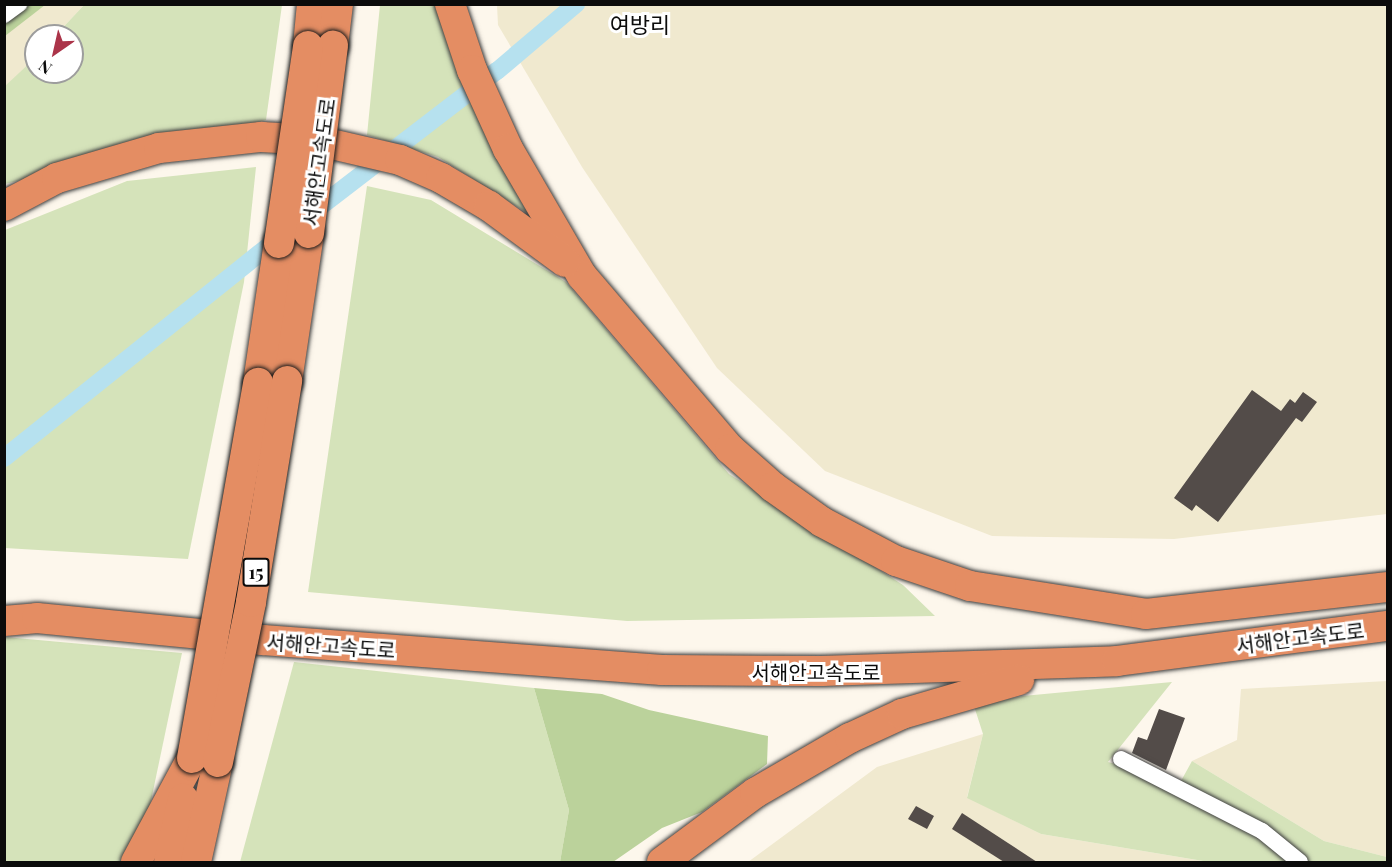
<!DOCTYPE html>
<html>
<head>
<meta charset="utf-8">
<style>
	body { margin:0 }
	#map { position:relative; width:1392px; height:867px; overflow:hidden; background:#fdf7ec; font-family:"Playfair Display","Noto Sans KR",serif }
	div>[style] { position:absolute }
	.farmland>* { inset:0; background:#f0e9cf }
	.green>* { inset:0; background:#d5e3ba }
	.forest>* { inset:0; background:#bbd29b }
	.canal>* { height:18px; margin:-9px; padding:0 9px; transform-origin:9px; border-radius:9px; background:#b6e1ef }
	.building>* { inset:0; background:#534c49 }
	.roads { filter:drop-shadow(0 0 2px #3e3e3e) drop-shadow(0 0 2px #3e3e3e) }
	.street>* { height:16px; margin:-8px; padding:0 8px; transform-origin:8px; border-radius:8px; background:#fff }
	.highway>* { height:30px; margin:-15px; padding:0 15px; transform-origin:15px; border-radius:15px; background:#e48d63 }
	.bridges { filter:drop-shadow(0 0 2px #1c1c1c) drop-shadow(0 0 2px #1c1c1c) }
	.highway-bridge>* { height:30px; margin:-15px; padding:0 15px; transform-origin:15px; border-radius:15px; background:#e48d63 }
	span { translate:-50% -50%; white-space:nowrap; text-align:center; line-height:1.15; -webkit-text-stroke:6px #fff; paint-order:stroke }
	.shield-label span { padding:2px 4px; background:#fff; border:2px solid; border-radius:4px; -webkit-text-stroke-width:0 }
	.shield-label { font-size:18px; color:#0b0b0b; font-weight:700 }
	.street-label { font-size:20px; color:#0b0b0b }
	.quarter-label { font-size:22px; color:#0b0b0b }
	.frame { position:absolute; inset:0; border:6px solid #0b0b0b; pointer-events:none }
	.north { position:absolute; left:24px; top:24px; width:60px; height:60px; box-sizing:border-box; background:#fff; border:2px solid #9d9d9d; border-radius:50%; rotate:214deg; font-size:16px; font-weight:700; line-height:24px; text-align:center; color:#0b0b0b }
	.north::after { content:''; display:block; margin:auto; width:21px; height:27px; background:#ab3449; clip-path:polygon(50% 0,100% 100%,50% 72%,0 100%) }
</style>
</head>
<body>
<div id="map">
	<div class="farmland">
		<div style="clip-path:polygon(45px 5px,84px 5px,55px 36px,36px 36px,36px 57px,5px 87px,4px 34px)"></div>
		<div style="clip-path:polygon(497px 5px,1387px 5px,1387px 514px,1174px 539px,992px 536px,825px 471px,717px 368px,582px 167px,498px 25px)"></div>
		<div style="clip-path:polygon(1387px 681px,1387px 857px,1324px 841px,1192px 761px,1237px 740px,1241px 689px)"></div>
		<div style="clip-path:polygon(983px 734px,967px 797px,1041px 834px,1209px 862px,748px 862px,877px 767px)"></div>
	</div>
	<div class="green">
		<div style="clip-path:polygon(84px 5px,282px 5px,266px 120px,5px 184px,4px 87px,36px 57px,36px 72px,72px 72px,72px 36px,55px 36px)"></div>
		<div style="clip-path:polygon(380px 5px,439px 5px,532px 216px,438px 157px,367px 135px)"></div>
		<div style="clip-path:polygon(256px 167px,244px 282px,188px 559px,5px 548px,5px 230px,127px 181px)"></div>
		<div style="clip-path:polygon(367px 186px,431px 200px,566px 282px,729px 474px,903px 585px,935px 616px,627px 621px,308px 592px)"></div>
		<div style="clip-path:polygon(5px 637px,182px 653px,148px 815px,120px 862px,5px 862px)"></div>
		<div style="clip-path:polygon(294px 662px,534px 688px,569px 810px,560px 862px,240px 862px)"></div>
		<div style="clip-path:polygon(1172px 682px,1108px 762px,1181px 781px,1192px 761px,1324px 841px,1387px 857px,1387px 862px,1209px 862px,1041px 834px,967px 798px,983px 734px,974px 706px,1023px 696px)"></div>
	</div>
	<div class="forest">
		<div style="clip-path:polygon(5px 5px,45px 5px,5px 36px)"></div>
		<div style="clip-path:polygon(534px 688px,602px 694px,649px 710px,768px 736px,767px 764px,702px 812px,662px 828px,613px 862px,560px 862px,569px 810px)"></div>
	</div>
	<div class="canal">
		<div style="left:309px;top:215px;width:237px;rotate:-37.5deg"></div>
		<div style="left:497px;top:71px;width:104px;rotate:-40.3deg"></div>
		<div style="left:4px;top:458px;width:356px;rotate:-38.7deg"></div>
	</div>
	<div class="building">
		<div style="clip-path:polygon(1252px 390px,1281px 411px,1290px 399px,1295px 403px,1303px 392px,1317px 402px,1302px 422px,1296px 418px,1218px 522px,1196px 505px,1192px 511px,1174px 498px)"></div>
		<div style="clip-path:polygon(1159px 709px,1185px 718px,1166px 770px,1132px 753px,1138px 737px,1147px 740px)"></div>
		<div style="clip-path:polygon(916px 806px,934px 816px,927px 829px,908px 819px)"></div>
		<div style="clip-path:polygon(962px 813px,1037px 862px,1004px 862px,952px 829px)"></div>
	</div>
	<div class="roads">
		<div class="street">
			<div style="left:4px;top:15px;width:19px;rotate:-36deg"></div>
			<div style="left:1121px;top:759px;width:158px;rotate:27.1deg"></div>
			<div style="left:1262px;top:831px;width:49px;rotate:39.2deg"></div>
		</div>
		<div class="highway">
			<div style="left:450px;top:4px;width:70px;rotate:71.6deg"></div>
			<div style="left:472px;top:70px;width:87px;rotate:65.5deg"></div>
			<div style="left:508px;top:149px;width:147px;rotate:59.8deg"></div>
			<div style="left:582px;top:276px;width:228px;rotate:49.5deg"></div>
			<div style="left:730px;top:449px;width:57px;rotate:41.5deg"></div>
			<div style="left:773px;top:487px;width:60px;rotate:35.5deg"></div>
			<div style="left:822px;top:522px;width:84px;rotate:27.8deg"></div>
			<div style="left:896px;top:561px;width:78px;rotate:18.7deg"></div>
			<div style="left:970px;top:586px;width:178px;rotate:9deg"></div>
			<div style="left:1146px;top:614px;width:244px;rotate:-6.4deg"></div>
			<div style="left:308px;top:46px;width:42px;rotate:-84.6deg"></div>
			<div style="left:333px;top:46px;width:42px;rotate:-83.2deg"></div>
			<div style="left:4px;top:206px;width:60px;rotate:-27.8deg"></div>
			<div style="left:57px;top:178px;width:106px;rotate:-16.4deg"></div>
			<div style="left:159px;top:148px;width:103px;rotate:-6.2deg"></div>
			<div style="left:261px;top:137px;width:53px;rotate:3.2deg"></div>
			<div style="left:314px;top:140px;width:88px;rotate:13.1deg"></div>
			<div style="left:400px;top:160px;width:45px;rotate:23.7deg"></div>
			<div style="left:441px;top:178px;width:56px;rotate:30.3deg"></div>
			<div style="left:489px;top:206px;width:94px;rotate:36.4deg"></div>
			<div style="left:287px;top:381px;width:150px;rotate:-81.5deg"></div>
			<div style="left:258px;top:383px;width:142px;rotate:-81.5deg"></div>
			<div style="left:4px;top:621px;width:33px;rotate:-5deg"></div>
			<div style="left:37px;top:618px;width:227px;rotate:5.6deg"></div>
			<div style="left:263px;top:640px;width:400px;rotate:4.3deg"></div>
			<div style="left:662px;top:670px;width:160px;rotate:0.4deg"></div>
			<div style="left:822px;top:671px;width:295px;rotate:-1.9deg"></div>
			<div style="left:1117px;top:661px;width:273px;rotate:-7.4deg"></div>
			<div style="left:136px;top:862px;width:118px;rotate:-61.7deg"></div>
			<div style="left:169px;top:862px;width:65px;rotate:-77.5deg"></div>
			<div style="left:196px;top:862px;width:102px;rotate:-77.6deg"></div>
			<div style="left:662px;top:862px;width:116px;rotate:-36.6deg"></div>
			<div style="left:755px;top:793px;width:110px;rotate:-30.1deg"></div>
			<div style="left:850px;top:738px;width:57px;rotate:-24.8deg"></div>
			<div style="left:902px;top:714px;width:122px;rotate:-16.2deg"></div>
		</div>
	</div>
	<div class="bridges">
		<div class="highway-bridge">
			<div style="left:309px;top:233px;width:189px;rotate:-82.7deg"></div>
			<div style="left:279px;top:243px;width:199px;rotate:-81.6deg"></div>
			<div style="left:192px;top:758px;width:381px;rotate:-80deg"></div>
			<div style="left:218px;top:762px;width:163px;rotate:-78.3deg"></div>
			<div style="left:251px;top:602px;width:224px;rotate:-80.7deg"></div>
		</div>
	</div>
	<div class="shield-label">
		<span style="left:256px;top:572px">15</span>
	</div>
	<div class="street-label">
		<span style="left:318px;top:162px;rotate:-82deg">서해안고속도로</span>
		<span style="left:1300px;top:637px;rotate:-7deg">서해안고속도로</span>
		<span style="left:331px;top:645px;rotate:4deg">서해안고속도로</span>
		<span style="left:816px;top:671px">서해안고속도로</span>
	</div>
	<div class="quarter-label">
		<span style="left:640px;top:25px">여방리</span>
	</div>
	<div class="frame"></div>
	<div class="north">N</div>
</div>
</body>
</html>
